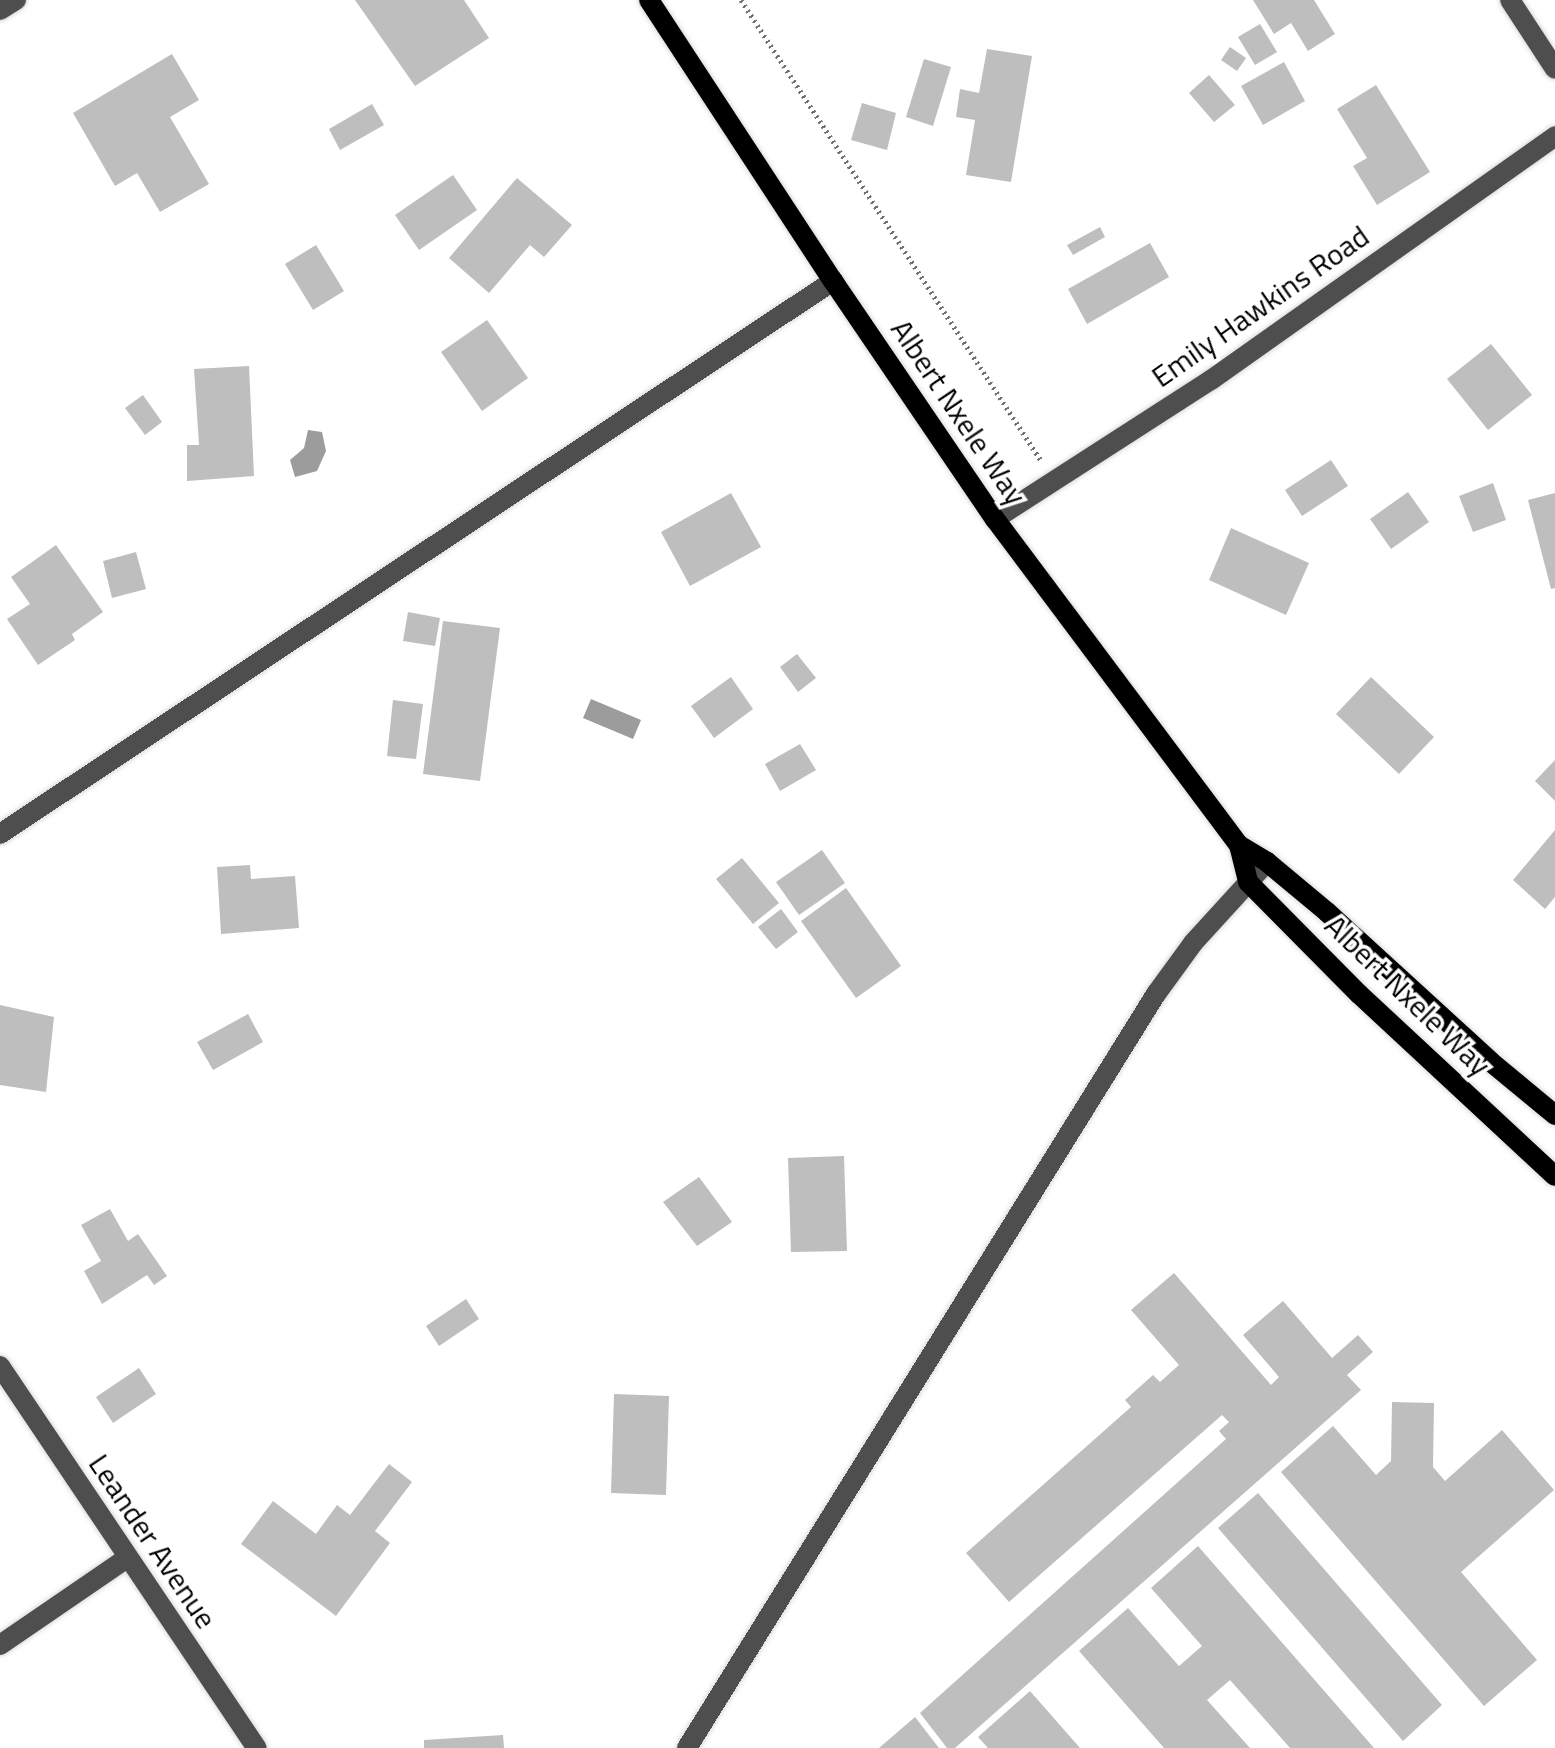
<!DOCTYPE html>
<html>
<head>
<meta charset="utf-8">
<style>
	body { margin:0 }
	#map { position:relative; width:1555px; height:1748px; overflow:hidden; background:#fff; font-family:"Titillium Web",sans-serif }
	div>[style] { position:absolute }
	.water>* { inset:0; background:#9c9c9c }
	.building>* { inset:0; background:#bebebe }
	.path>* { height:5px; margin-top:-2.5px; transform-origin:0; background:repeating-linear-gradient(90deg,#707070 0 2px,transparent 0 6px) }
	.roads { filter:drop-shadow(0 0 2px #dbdbdb) drop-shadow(0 0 2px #dbdbdb) }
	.minor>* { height:20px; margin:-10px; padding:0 10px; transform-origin:10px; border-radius:10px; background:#4e4e4e }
	.major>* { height:20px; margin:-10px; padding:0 10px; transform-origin:10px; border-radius:10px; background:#000 }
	span { translate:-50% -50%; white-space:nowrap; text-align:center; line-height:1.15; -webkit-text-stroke:7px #fff; paint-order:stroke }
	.street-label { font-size:30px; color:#000 }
</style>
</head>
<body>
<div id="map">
	<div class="water">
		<div style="clip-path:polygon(308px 430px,322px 432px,326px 451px,317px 471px,295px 477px,290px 460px,304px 448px)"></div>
		<div style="clip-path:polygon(591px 699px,641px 720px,633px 739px,583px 718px)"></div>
	</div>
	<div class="building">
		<div style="clip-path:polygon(355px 0,464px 0,489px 38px,415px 86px)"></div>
		<div style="clip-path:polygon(1253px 0,1314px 0,1335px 34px,1308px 51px,1291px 23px,1274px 34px)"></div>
		<div style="clip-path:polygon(1260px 24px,1277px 52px,1255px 65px,1238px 37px)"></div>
		<div style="clip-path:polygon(1230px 47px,1246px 58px,1237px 71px,1221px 60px)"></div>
		<div style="clip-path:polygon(987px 49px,1032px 56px,1011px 182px,966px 175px,975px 120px,956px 117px,960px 89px,979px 93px)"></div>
		<div style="clip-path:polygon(172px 54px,199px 100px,170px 117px,209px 184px,160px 212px,137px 173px,115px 186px,73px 113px)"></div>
		<div style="clip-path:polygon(924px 59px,951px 67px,933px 126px,906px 117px)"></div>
		<div style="clip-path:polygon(1284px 62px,1305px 101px,1263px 125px,1241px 86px)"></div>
		<div style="clip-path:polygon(1209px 75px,1235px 105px,1214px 122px,1189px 93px)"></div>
		<div style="clip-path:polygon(1376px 85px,1430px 172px,1377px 205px,1353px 166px,1367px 158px,1337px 109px)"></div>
		<div style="clip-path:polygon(862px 103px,896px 113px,887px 150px,851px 140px)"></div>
		<div style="clip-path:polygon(372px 104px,384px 125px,340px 150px,329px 129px)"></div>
		<div style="clip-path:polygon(453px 175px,477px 210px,419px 250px,395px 215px)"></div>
		<div style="clip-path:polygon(517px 178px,572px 225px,544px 257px,530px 245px,489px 293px,449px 258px)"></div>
		<div style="clip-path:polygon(1100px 227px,1105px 237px,1073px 255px,1067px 245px)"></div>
		<div style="clip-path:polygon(1150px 243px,1169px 277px,1087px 324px,1068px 289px)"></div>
		<div style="clip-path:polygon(316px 245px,344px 291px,313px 310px,285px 264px)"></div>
		<div style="clip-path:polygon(487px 320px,528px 378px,482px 411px,441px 352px)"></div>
		<div style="clip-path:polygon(1491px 344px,1532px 395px,1488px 430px,1447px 379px)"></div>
		<div style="clip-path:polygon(249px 366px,254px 476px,187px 481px,187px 445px,199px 445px,194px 369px)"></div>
		<div style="clip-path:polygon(143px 395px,162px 422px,145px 435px,125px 408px)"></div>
		<div style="clip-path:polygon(1331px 460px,1348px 486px,1302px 516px,1285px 490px)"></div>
		<div style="clip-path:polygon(1493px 483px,1506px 520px,1473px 532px,1459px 496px)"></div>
		<div style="clip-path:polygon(1408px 492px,1429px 522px,1391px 549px,1370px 519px)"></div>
		<div style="clip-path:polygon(731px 493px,761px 547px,690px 586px,661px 532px)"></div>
		<div style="clip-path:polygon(1555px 493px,1555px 588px,1551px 589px,1528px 500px)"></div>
		<div style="clip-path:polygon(1231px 528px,1309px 563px,1286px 615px,1209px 580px)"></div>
		<div style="clip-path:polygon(56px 545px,103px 612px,72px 634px,75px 640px,38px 665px,7px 619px,30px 604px,11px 577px)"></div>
		<div style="clip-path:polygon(136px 552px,146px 589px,112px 598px,103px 561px)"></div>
		<div style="clip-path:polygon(408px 612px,440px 618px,435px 646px,403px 641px)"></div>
		<div style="clip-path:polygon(443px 621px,500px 628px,480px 781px,423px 774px)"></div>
		<div style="clip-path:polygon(797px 654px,816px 678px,798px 692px,780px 667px)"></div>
		<div style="clip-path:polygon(731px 677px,753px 709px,714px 738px,691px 706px)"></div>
		<div style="clip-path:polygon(1371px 677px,1434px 737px,1399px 774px,1336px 714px)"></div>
		<div style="clip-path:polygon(393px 700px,423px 704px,416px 759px,387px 756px)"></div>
		<div style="clip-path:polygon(800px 744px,816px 770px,780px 791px,765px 764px)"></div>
		<div style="clip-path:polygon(1555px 760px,1555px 801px,1535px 781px)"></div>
		<div style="clip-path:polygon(1555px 830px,1555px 897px,1545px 909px,1513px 880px)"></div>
		<div style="clip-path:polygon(822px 850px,845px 883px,799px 915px,776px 882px)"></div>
		<div style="clip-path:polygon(742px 858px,779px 903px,753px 924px,716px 879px)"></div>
		<div style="clip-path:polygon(250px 865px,251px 879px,295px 876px,299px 928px,221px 934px,217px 867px)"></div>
		<div style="clip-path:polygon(846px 888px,901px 966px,856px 998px,801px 921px)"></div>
		<div style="clip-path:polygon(781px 909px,798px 932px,776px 949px,758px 927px)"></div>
		<div style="clip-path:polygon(0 1005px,54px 1017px,46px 1092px,0 1085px)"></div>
		<div style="clip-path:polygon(248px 1014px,263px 1042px,213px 1070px,197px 1042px)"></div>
		<div style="clip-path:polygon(844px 1156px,847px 1251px,791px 1252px,788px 1158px)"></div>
		<div style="clip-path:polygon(699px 1177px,732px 1222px,697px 1246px,663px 1202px)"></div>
		<div style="clip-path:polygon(110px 1209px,128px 1241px,138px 1234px,167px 1276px,154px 1285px,147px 1275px,102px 1304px,84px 1271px,101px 1261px,81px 1225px)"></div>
		<div style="clip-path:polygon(1174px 1273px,1271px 1385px,1279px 1377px,1243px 1335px,1283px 1301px,1332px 1358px,1358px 1335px,1373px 1352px,1347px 1375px,1361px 1390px,955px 1748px,947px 1748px,920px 1713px,1226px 1439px,1219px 1431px,1229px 1422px,1222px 1415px,1009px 1602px,966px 1553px,1131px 1407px,1125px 1400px,1153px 1375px,1160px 1382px,1179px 1365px,1131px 1310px)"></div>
		<div style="clip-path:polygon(466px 1299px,479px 1319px,439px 1346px,426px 1326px)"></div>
		<div style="clip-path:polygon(139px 1368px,156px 1394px,113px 1423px,96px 1397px)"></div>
		<div style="clip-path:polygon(614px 1394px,669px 1396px,666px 1495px,611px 1493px)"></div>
		<div style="clip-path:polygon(1392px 1402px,1434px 1403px,1433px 1467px,1445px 1481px,1502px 1430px,1554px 1490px,1461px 1572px,1537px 1660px,1484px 1706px,1281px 1472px,1333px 1426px,1376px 1475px,1391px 1461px)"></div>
		<div style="clip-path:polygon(389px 1464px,412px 1482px,375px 1531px,390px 1543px,336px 1616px,241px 1544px,273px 1501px,316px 1534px,337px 1505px,350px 1515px)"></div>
		<div style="clip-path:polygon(1258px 1493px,1442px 1705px,1403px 1741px,1218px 1528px)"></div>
		<div style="clip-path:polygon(1198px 1546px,1374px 1748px,1290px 1748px,1230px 1680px,1207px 1700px,1250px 1748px,1164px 1748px,1079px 1651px,1128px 1608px,1179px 1666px,1202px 1646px,1151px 1588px)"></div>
		<div style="clip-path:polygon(1030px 1691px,1080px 1748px,988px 1748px,978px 1737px)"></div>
		<div style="clip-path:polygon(915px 1717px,939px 1748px,879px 1748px)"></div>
		<div style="clip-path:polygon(503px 1735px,504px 1748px,424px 1748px,424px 1740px)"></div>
	</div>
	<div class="path">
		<div style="left:741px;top:0;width:551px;rotate:56.92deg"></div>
	</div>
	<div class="roads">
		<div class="minor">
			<div style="left:1510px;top:0;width:82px;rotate:56.9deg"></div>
			<div style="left:0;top:10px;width:19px;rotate:-32deg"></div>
			<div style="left:995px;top:519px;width:257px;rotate:-32.8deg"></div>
			<div style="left:1211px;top:380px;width:422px;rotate:-35.3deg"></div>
			<div style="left:0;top:834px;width:1000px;rotate:-33.58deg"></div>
			<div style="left:0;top:1366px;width:460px;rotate:56.1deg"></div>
			<div style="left:0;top:1645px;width:154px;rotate:-34.4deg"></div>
			<div style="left:687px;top:1748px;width:888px;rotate:-58.12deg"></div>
			<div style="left:1156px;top:994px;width:63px;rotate:-54deg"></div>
			<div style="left:1193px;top:943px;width:110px;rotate:-47.6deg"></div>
		</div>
		<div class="major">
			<div style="left:649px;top:0;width:336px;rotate:56.8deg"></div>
			<div style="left:833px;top:281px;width:288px;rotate:55.8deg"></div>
			<div style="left:995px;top:519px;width:407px;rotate:53.2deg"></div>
			<div style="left:1239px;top:845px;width:38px;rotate:76deg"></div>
			<div style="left:1248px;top:882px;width:158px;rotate:45.3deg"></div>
			<div style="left:1359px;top:994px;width:267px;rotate:42.9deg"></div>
			<div style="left:1239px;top:845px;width:33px;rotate:31deg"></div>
			<div style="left:1267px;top:862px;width:78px;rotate:39.8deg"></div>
			<div style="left:1327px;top:912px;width:222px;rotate:42.4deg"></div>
			<div style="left:1491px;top:1062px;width:83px;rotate:39.6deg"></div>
		</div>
	</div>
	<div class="street-label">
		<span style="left:1260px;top:306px;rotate:-35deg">Emily Hawkins Road</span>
		<span style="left:959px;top:412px;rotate:56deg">Albert Nxele Way</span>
		<span style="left:1408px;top:995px;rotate:44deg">Albert Nxele Way</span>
		<span style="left:153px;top:1541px;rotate:56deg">Leander Avenue</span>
	</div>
</div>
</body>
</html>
